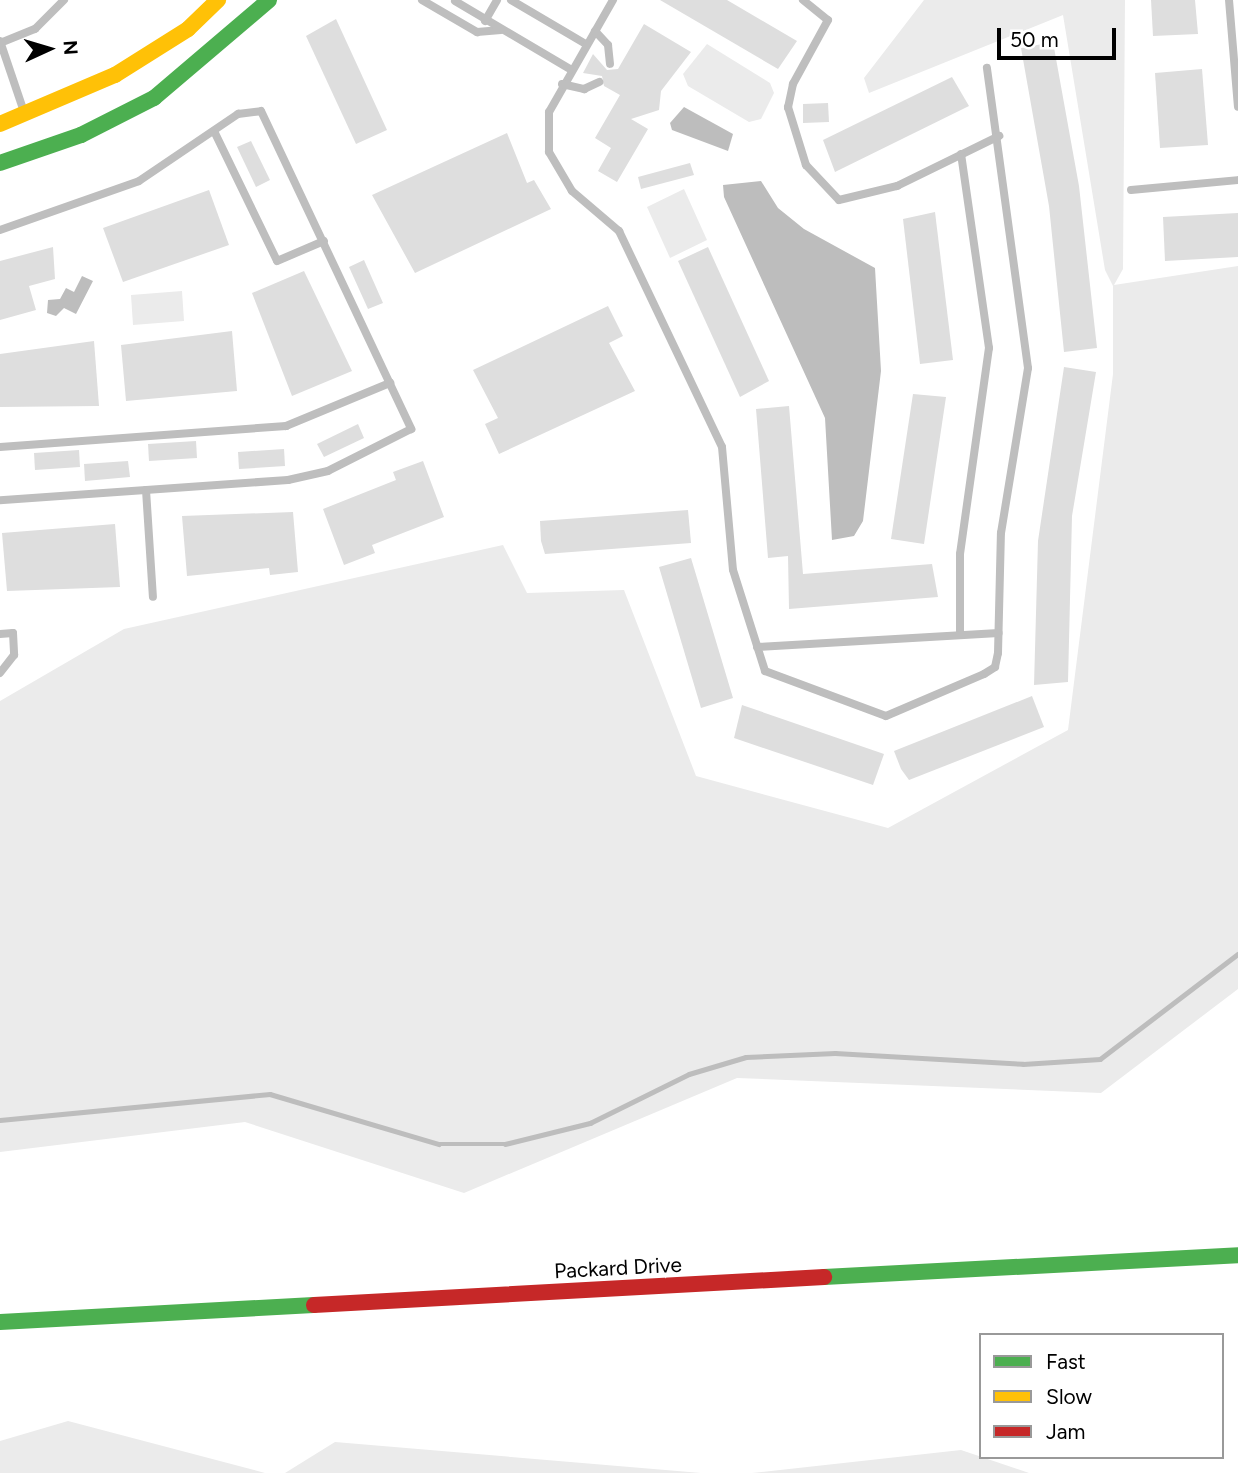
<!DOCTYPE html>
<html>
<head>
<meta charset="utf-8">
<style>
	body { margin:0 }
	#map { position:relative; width:1238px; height:1473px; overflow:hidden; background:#fff; font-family:Figtree,sans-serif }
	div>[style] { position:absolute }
	.green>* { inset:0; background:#ebebeb }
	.water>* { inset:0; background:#bdbdbd }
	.stream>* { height:4.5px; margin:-2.25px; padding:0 2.25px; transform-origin:2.25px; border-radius:2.25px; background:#bdbdbd }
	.building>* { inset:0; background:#dedede }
	.lane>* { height:8px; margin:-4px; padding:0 4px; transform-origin:4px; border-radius:4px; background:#bebebe }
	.fast>* { height:16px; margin:-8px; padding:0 8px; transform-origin:8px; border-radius:8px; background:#4caf50 }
	.slow>* { height:16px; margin:-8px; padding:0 8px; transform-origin:8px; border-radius:8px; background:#ffc107 }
	.jam>* { height:16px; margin:-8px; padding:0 8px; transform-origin:8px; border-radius:8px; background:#c62828 }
	span { translate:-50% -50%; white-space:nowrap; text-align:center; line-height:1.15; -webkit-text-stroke:6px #fff; paint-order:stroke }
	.street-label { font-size:21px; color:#000 }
	.legend { position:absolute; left:979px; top:1333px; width:245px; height:126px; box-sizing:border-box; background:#fff; border:2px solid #999; margin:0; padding:9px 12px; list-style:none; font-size:21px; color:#000 }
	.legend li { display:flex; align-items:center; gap:14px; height:35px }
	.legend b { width:35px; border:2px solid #999 }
	.north { position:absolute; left:14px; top:14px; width:70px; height:70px; -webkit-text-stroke:5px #fff; paint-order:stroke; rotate:86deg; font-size:19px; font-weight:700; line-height:28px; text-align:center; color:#000 }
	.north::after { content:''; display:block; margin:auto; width:24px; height:32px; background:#000; clip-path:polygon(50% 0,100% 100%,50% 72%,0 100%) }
	.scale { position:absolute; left:997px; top:28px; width:119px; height:32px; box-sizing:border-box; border:4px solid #000; border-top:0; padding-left:9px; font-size:21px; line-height:24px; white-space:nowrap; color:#000; -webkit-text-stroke:5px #fff; paint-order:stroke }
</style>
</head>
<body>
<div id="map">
	<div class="green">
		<div style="clip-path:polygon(924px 0,1125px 0,1123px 269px,1114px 285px,1238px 266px,1238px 989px,1101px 1093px,737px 1078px,464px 1193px,245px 1122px,0 1152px,0 701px,124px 629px,503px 545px,527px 593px,624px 590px,696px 776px,888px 828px,1068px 730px,1113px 374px,1113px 286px,1105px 270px,1063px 15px,869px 93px,864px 78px)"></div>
		<div style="clip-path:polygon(707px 44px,770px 83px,774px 93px,761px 119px,749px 122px,688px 86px,683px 74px)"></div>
		<div style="clip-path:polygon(684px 189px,707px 240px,670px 258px,647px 207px)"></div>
		<div style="clip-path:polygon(182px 291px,184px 321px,133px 325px,131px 295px)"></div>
		<div style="clip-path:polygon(68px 1421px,265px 1473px,0 1473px,0 1441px)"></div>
		<div style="clip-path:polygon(335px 1442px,701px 1473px,285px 1473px)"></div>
		<div style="clip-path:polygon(961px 1450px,1029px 1473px,752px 1473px)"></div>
	</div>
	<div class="water">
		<div style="clip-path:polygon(684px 107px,733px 134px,728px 151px,672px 130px,670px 123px)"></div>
		<div style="clip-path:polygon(761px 181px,778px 208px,804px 229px,875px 268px,881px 371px,863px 521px,854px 536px,832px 540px,825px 418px,724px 197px,723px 185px)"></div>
		<div style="clip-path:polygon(82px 276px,93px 281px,76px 314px,64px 308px,56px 316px,47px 313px,48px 300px,60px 299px,66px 288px,74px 292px)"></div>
	</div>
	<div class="stream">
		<div style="left:0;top:1120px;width:271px;rotate:-5.5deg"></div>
		<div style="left:270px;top:1094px;width:176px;rotate:16.5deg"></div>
		<div style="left:439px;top:1144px;width:66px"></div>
		<div style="left:505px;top:1144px;width:88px;rotate:-13.9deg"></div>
		<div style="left:590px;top:1123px;width:110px;rotate:-26.3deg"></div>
		<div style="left:689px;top:1074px;width:59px;rotate:-16.6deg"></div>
		<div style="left:746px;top:1057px;width:89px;rotate:-2.6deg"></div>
		<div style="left:835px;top:1053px;width:188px;rotate:3.3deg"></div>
		<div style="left:1023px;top:1064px;width:77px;rotate:-3.7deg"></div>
		<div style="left:1100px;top:1059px;width:173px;rotate:-37.3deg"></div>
	</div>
	<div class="building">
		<div style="clip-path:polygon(660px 0,727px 0,797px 41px,778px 69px)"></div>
		<div style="clip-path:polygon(1151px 0,1195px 0,1198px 34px,1153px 36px)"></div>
		<div style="clip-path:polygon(336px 19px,387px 130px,356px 144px,306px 36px)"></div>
		<div style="clip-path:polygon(644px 24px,691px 52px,661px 91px,659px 110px,631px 119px,648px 129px,617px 182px,598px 171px,611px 148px,595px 138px,620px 95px,604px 86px,602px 76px,583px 73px,593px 54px,607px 70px,618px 69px)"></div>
		<div style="clip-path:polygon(1053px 42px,1079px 186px,1097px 348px,1064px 352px,1049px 206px,1021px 48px)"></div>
		<div style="clip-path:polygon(1202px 69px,1208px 145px,1160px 148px,1155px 73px)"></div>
		<div style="clip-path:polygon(952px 77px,969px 106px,835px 172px,823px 140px)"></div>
		<div style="clip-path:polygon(828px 103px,829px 122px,803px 123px,803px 104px)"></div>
		<div style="clip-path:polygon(507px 133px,527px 183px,534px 180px,551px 209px,415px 273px,372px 195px)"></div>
		<div style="clip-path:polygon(251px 141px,270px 180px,256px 187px,237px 147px)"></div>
		<div style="clip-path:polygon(690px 163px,694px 175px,641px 189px,638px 177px)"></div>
		<div style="clip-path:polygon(209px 190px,229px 245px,123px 282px,103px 228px)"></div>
		<div style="clip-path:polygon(935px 212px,953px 360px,920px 364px,903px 219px)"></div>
		<div style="clip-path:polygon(1238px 213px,1238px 257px,1165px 261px,1163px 217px)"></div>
		<div style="clip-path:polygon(53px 247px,55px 279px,29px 286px,36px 310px,0 320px,0 261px)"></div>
		<div style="clip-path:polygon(708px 247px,769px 381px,740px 397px,678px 261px)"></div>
		<div style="clip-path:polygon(364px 260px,383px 303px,368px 309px,349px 267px)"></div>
		<div style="clip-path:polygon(304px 271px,352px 371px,292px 396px,252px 293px)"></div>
		<div style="clip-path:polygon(608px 306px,623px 336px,609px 343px,635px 391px,499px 454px,485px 424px,498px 418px,473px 370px)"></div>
		<div style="clip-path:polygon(232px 331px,237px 391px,126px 401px,121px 345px)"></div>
		<div style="clip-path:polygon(94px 341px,99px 406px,0 407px,0 354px)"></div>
		<div style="clip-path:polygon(1064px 367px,1096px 372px,1072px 516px,1068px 682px,1034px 685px,1038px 541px)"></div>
		<div style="clip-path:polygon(913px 394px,946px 397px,924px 544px,891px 539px)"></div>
		<div style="clip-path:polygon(789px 406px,803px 574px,932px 564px,938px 597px,789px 609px,788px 556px,768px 558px,756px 409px)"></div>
		<div style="clip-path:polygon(358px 424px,364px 438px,324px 457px,317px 444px)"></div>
		<div style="clip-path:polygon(196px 441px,197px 458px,149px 461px,148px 444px)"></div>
		<div style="clip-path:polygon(284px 449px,285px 466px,239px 469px,238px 452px)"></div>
		<div style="clip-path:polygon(79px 450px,80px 467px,35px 470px,34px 453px)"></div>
		<div style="clip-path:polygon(128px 461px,130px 477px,85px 481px,84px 464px)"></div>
		<div style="clip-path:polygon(423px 461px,444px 517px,372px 545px,375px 553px,344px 565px,323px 509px,396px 480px,393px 472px)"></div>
		<div style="clip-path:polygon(688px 510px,691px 543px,545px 554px,541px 541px,540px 521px)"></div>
		<div style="clip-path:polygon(293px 512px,298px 572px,270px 575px,269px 568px,187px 576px,182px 516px)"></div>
		<div style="clip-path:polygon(115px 524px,120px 587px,7px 591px,2px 533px)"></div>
		<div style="clip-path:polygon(691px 558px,733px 698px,701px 708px,659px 567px)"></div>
		<div style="clip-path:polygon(1032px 696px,1044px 727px,909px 780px,901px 769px,894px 751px)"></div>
		<div style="clip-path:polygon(742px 705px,884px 754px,873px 785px,734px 738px)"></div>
	</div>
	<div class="lane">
		<div style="left:422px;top:0;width:64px;rotate:30.2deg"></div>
		<div style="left:477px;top:32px;width:24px;rotate:-5deg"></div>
		<div style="left:511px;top:0;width:85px;rotate:30.5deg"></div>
		<div style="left:613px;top:0;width:129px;rotate:119.7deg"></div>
		<div style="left:549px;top:112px;width:40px;rotate:90deg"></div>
		<div style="left:549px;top:152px;width:45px;rotate:59.5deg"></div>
		<div style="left:572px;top:191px;width:62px;rotate:40.4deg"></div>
		<div style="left:619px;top:231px;width:239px;rotate:64.5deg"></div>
		<div style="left:722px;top:447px;width:123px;rotate:84.9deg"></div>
		<div style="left:733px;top:570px;width:106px;rotate:72.4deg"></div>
		<div style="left:765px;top:671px;width:129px;rotate:20.4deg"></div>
		<div style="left:886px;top:716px;width:107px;rotate:-23.2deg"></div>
		<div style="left:984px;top:674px;width:13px;rotate:-32deg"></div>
		<div style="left:995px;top:667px;width:14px;rotate:-78deg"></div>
		<div style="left:998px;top:653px;width:120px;rotate:-88.6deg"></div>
		<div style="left:1001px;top:533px;width:167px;rotate:-80.7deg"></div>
		<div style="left:1028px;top:368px;width:303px;rotate:-97.8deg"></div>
		<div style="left:803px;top:0;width:32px;rotate:39deg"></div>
		<div style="left:828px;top:20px;width:73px;rotate:118.7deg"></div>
		<div style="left:793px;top:84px;width:24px;rotate:102deg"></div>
		<div style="left:788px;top:107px;width:61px;rotate:72.8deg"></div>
		<div style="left:806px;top:165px;width:48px;rotate:46.7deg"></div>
		<div style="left:839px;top:200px;width:60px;rotate:-13.6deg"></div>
		<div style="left:897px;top:186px;width:114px;rotate:-26.1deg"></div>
		<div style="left:1229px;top:0;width:107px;rotate:85.2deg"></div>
		<div style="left:455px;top:1px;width:134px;rotate:30.6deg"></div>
		<div style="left:485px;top:21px;width:24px;rotate:-60deg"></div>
		<div style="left:595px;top:31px;width:19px;rotate:47deg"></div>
		<div style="left:608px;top:45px;width:19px;rotate:84deg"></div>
		<div style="left:0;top:41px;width:75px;rotate:71.3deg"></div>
		<div style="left:0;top:43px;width:38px;rotate:-22deg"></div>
		<div style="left:35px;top:29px;width:41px;rotate:-45deg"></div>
		<div style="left:562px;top:84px;width:23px;rotate:13deg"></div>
		<div style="left:584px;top:89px;width:17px;rotate:-25deg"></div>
		<div style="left:214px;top:131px;width:144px;rotate:64.1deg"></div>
		<div style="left:277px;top:261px;width:51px;rotate:-23.1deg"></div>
		<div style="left:1131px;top:190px;width:107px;rotate:-5.3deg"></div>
		<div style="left:0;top:230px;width:147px;rotate:-19.4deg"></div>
		<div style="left:139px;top:181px;width:120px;rotate:-34.1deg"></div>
		<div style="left:238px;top:114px;width:23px;rotate:-7deg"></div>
		<div style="left:261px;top:111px;width:352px;rotate:64.7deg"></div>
		<div style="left:411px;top:429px;width:93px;rotate:153.2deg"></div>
		<div style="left:328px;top:471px;width:41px;rotate:167.3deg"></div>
		<div style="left:288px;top:480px;width:289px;rotate:176deg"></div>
		<div style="left:0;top:447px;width:287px;rotate:-4.2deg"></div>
		<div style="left:286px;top:426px;width:113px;rotate:-22.5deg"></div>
		<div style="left:146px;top:490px;width:107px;rotate:86.3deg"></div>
		<div style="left:0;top:634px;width:13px;rotate:-4deg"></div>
		<div style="left:13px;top:633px;width:22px;rotate:87deg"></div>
		<div style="left:14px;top:655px;width:23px;rotate:128deg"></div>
		<div style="left:960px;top:635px;width:81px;rotate:-90deg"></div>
		<div style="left:960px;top:554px;width:208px;rotate:-82deg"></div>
		<div style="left:989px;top:348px;width:196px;rotate:-98.2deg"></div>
		<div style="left:757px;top:647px;width:242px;rotate:-3.3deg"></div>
	</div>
	<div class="fast">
		<div style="left:0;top:163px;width:86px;rotate:-19.1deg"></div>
		<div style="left:81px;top:135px;width:82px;rotate:-26.9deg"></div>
		<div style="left:154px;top:98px;width:151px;rotate:-40.4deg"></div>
		<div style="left:824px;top:1277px;width:415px;rotate:-3deg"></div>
		<div style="left:0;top:1322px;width:314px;rotate:-3.1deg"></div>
	</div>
	<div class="slow">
		<div style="left:0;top:124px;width:125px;rotate:-23.1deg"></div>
		<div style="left:115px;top:75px;width:86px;rotate:-32.2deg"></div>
		<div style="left:188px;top:29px;width:42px;rotate:-44deg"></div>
	</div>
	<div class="jam">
		<div style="left:314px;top:1305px;width:511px;rotate:-3.14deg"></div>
	</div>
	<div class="street-label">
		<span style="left:618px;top:1268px;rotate:-3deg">Packard Drive</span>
	</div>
	<ul class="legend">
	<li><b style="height:9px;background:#4caf50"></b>Fast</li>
	<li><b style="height:9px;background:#ffc107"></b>Slow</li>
	<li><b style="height:9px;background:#c62828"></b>Jam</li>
	</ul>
	<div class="north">N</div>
	<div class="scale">50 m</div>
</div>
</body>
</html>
